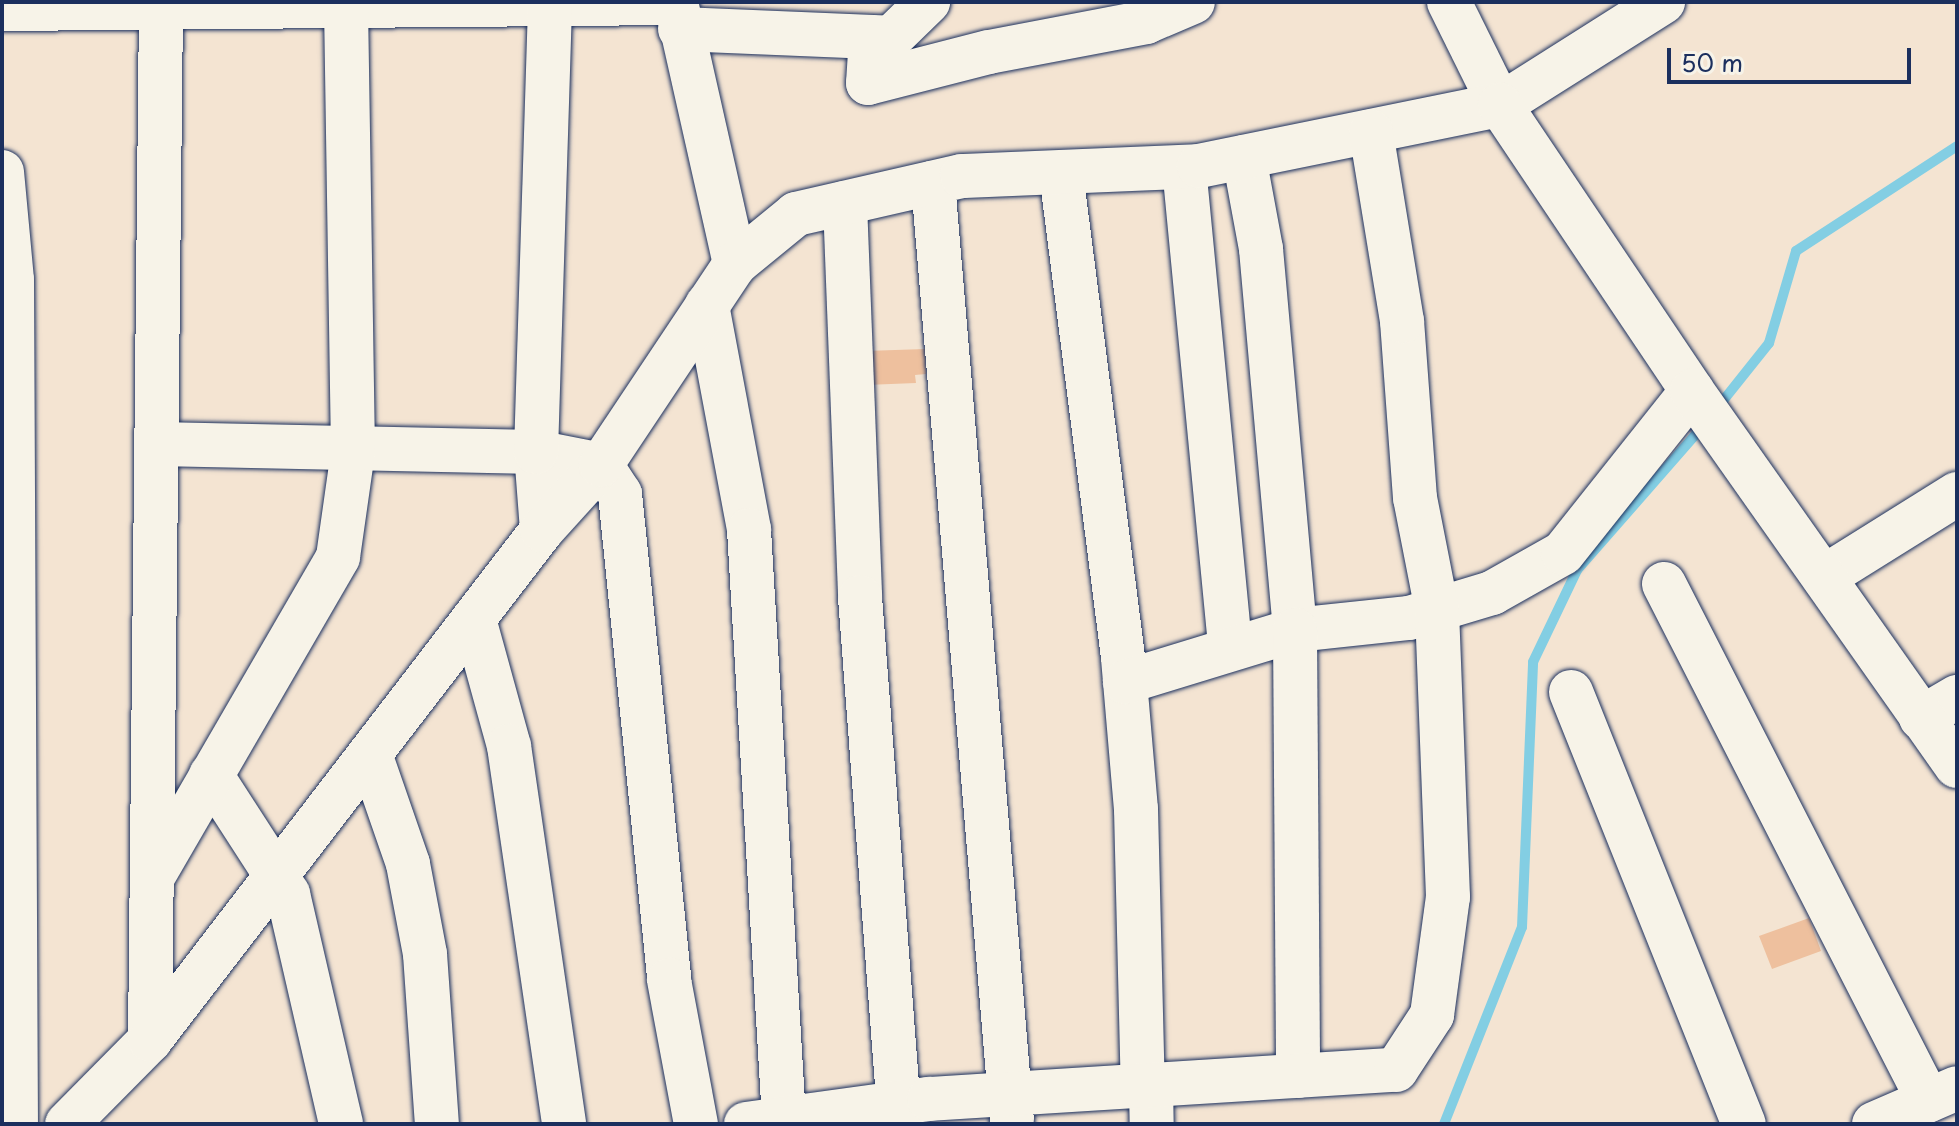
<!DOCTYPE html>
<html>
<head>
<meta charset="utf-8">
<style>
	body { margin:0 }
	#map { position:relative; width:1959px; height:1126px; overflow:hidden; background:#f4e4d2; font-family:"Playpen Sans",sans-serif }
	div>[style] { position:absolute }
	.stream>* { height:10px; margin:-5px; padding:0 5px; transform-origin:5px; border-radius:5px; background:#83cee3 }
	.building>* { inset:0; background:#eec09e }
	.roads { filter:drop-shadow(0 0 2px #1b2f5e) drop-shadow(0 0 2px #1b2f5e) }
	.minor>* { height:44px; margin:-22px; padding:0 22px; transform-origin:22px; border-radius:22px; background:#f7f3e8 }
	span { translate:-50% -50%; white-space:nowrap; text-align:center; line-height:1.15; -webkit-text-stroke:6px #f7f3e8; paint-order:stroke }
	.frame { position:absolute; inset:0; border:4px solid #1b2f5e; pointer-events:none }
	.scale { position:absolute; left:1667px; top:48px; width:244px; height:36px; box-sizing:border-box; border:4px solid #1b2f5e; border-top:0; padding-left:10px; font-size:24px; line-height:28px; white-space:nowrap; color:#1b2f5e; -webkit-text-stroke:6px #f7f3e8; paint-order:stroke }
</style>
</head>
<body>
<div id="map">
	<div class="stream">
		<div style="left:1718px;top:407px;width:82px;rotate:-51.4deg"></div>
		<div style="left:1769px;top:343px;width:96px;rotate:-73.6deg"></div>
		<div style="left:1796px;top:251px;width:192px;rotate:-33.1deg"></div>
		<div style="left:1444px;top:1124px;width:212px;rotate:-68.4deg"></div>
		<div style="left:1522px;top:927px;width:265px;rotate:-87.6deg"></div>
		<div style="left:1533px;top:662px;width:102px;rotate:-64.4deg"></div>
		<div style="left:1577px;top:570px;width:191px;rotate:-48.8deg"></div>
	</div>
	<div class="building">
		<div style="clip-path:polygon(925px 349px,926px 374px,915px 375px,916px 383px,866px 385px,865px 351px)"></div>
		<div style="clip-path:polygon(1809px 918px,1821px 951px,1772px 969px,1759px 936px)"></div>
	</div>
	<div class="roads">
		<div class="minor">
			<div style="left:676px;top:2px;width:269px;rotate:77.3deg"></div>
			<div style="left:1449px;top:2px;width:115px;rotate:63.7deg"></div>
			<div style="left:1500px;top:105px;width:193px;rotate:-32.3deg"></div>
			<div style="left:2px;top:9px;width:672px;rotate:-0.51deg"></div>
			<div style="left:680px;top:29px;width:211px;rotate:2.4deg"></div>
			<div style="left:891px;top:38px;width:52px;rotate:-44.2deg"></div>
			<div style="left:871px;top:37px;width:46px;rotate:93.7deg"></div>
			<div style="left:868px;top:83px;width:125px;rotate:-14.4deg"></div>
			<div style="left:989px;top:52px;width:160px;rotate:-10.8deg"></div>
			<div style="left:1146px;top:22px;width:51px;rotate:-23.1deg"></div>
			<div style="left:1244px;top:157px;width:94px;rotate:79.5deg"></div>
			<div style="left:1261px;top:249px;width:383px;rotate:84.9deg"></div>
			<div style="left:1295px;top:630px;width:115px;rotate:-6deg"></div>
			<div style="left:1409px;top:618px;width:87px;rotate:-16.8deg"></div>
			<div style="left:1492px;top:593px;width:81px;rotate:-29.4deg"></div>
			<div style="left:1563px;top:553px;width:207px;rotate:-51.5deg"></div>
			<div style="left:1184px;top:167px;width:483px;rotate:84.5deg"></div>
			<div style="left:2px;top:172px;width:108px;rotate:84.7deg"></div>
			<div style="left:12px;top:280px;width:844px;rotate:89.73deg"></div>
			<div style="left:1061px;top:173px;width:489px;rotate:82.7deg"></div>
			<div style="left:1123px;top:658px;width:152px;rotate:85.1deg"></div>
			<div style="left:1136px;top:809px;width:277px;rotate:88.6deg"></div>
			<div style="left:933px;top:183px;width:941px;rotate:85.19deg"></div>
			<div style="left:845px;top:203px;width:394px;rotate:87.8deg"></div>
			<div style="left:860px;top:597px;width:529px;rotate:85.66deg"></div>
			<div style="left:707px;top:305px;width:229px;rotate:79.4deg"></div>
			<div style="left:749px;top:530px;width:590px;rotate:86.6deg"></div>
			<div style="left:157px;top:444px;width:379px;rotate:1.2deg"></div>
			<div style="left:536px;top:452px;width:66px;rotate:11.3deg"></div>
			<div style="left:601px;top:465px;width:35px;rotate:57deg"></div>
			<div style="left:620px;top:494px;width:488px;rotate:84.2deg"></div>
			<div style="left:669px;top:980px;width:147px;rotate:79.4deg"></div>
			<div style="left:542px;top:530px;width:78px;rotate:-94.4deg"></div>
			<div style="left:536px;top:452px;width:450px;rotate:-88.2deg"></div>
			<div style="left:1824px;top:577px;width:157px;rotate:-32deg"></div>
			<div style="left:1664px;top:584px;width:580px;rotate:62.9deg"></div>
			<div style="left:474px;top:619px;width:132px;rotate:74.6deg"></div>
			<div style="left:509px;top:746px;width:382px;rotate:81.7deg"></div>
			<div style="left:1125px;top:682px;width:178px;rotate:-17deg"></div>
			<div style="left:1295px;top:630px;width:446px;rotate:89.6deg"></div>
			<div style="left:1571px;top:692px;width:465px;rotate:68.2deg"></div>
			<div style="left:1921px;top:718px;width:42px;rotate:-30.3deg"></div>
			<div style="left:370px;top:754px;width:116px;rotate:70.9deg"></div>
			<div style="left:408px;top:864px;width:92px;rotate:79.3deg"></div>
			<div style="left:425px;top:954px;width:170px;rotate:86deg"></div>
			<div style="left:211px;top:775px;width:142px;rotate:57.1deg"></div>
			<div style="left:288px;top:894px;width:236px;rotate:77deg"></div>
			<div style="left:155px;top:873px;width:365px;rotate:-59.9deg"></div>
			<div style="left:338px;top:557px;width:107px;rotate:-81.9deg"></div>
			<div style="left:353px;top:451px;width:446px;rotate:-90.9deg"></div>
			<div style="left:150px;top:1040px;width:1038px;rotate:-89.39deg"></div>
			<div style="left:1151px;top:1085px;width:39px;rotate:89deg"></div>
			<div style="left:67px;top:1124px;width:118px;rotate:-45.3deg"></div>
			<div style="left:150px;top:1040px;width:643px;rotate:-52.45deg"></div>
			<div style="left:542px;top:530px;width:88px;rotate:-47.8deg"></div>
			<div style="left:601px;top:465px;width:242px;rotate:-56.3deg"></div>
			<div style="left:735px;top:264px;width:79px;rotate:-39.3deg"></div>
			<div style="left:796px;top:214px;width:170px;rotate:-12.9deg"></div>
			<div style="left:962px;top:176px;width:237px;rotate:-2.4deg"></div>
			<div style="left:1199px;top:166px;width:307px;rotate:-11.5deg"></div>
			<div style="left:1500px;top:105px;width:344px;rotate:56.1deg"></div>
			<div style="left:1692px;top:391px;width:459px;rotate:54.8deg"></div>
			<div style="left:746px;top:1124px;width:185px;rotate:-7.8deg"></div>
			<div style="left:929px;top:1099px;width:468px;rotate:-3.6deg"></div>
			<div style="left:1396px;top:1070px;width:66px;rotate:-56.8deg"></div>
			<div style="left:1432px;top:1015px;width:119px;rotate:-82.3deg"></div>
			<div style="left:1448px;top:897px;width:287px;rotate:-92.2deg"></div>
			<div style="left:1437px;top:610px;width:114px;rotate:-101.1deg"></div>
			<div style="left:1415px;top:498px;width:177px;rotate:-94.2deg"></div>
			<div style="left:1402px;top:321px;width:192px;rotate:-99.3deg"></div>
			<div style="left:1874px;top:1124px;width:90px;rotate:-23.4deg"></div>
		</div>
	</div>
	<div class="frame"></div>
	<div class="scale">50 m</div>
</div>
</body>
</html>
